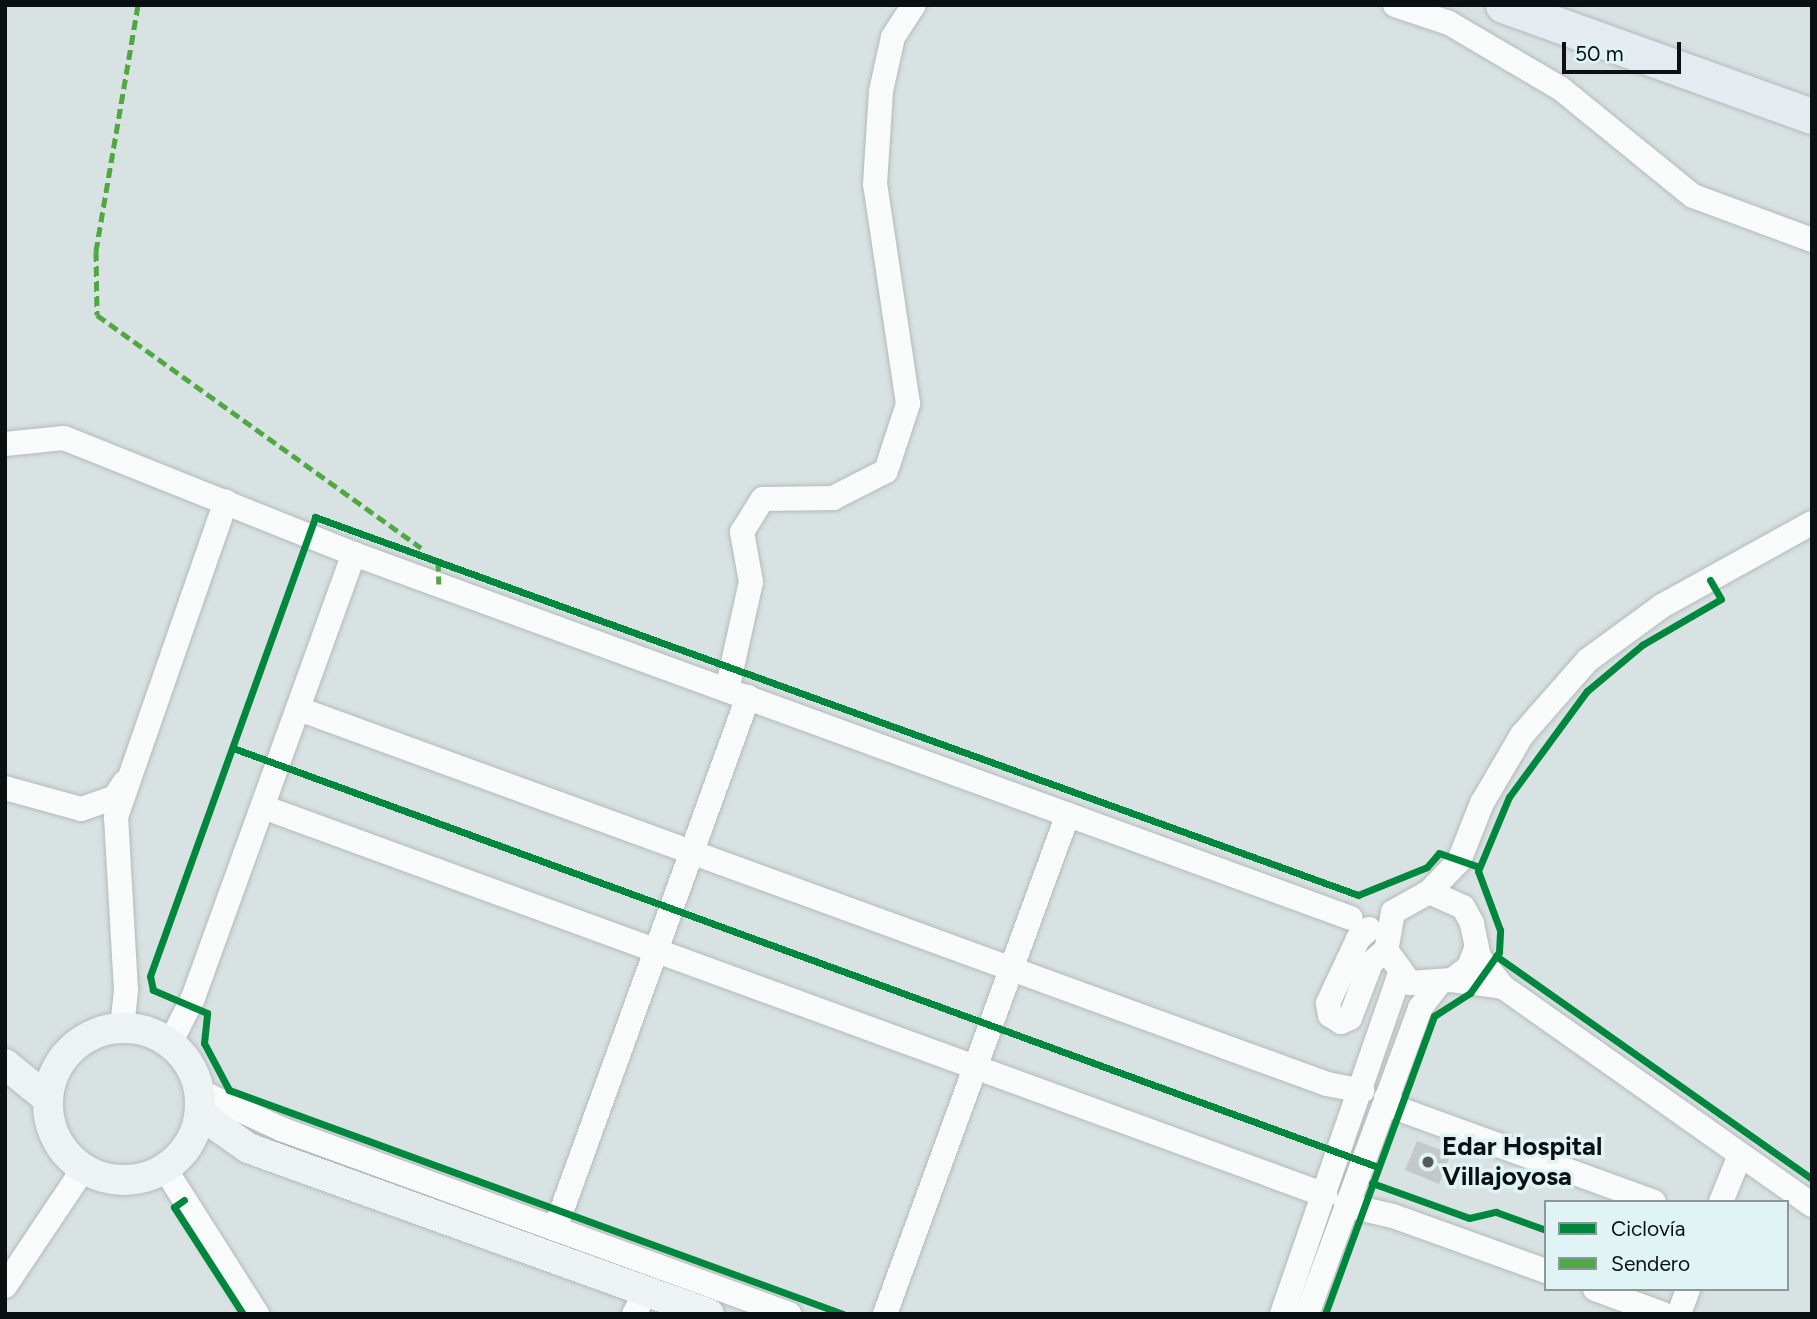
<!DOCTYPE html>
<html>
<head>
<meta charset="utf-8">
<style>
	body { margin:0 }
	#map { position:relative; width:1817px; height:1319px; overflow:hidden; background:#d8e2e3; font-family:Figtree,sans-serif }
	div>[style] { position:absolute }
	.building>* { inset:0; background:#c2c9c8 }
	.roads { filter:drop-shadow(0 0 2px #b3babb) drop-shadow(0 0 2px #b3babb) }
	.minor>* { height:24px; margin:-12px; padding:0 12px; transform-origin:12px; border-radius:12px; background:#f9fbfb }
	.major>* { height:30px; margin:-15px; padding:0 15px; transform-origin:15px; border-radius:15px; background:#edf2f5 }
	.major>.ring { margin:-15px; padding:0; box-sizing:content-box; background:none; border:30px solid #edf2f5; border-radius:50% }
	.highway>* { height:35px; margin:-17.5px; padding:0 17.5px; transform-origin:17.5px; border-radius:17.5px; background:#e5ecf1 }
	.quiet>* { height:5px; margin-top:-2.5px; transform-origin:0; background:repeating-linear-gradient(90deg,#50a842 0 10px,transparent 0 15px) }
	.cycleway>* { height:7px; margin:-3.5px; padding:0 3.5px; transform-origin:3.5px; border-radius:3.5px; background:#00873e }
	.dots>* { width:19px; height:19px; translate:-50% -50%; box-sizing:border-box; border:4px solid #e0f3f5; border-radius:50% }
	span { translate:-50% -50%; white-space:nowrap; text-align:center; line-height:1.15; -webkit-text-stroke:7px #e0f3f5; paint-order:stroke }
	.poi-label { font-size:26px; color:#0b1112; font-weight:700 }
	.left { translate:0 -50%; text-align:left }
	.frame { position:absolute; inset:0; border:7px solid #0b1112; pointer-events:none }
	.legend { position:absolute; left:1544px; top:1200px; width:245px; height:91px; box-sizing:border-box; background:#e0f3f5; border:2px solid #8b999a; margin:0; padding:9px 12px; list-style:none; font-size:21px; color:#0b1112 }
	.legend li { display:flex; align-items:center; gap:14px; height:35px }
	.legend b { width:35px; border:2px solid #8b999a }
	.scale { position:absolute; left:1562px; top:42px; width:119px; height:32px; box-sizing:border-box; border:4px solid #0b1112; border-top:0; padding-left:9px; font-size:21px; line-height:24px; white-space:nowrap; color:#0b1112; -webkit-text-stroke:5px #e0f3f5; paint-order:stroke }
</style>
</head>
<body>
<div id="map">
	<div class="building">
		<div style="clip-path:polygon(1417px 1141px,1451px 1154px,1439px 1184px,1405px 1170px)"></div>
	</div>
	<div class="roads">
		<div class="minor">
			<div style="left:1395px;top:5px;width:57px;rotate:18.4deg"></div>
			<div style="left:1449px;top:23px;width:129px;rotate:30.4deg"></div>
			<div style="left:1560px;top:88px;width:171px;rotate:39.1deg"></div>
			<div style="left:1693px;top:196px;width:127px;rotate:20.3deg"></div>
			<div style="left:5px;top:444px;width:59px;rotate:-5.8deg"></div>
			<div style="left:64px;top:438px;width:312px;rotate:21.8deg"></div>
			<div style="left:354px;top:554px;width:1061px;rotate:20.06deg"></div>
			<div style="left:727px;top:690px;width:111px;rotate:-77.5deg"></div>
			<div style="left:751px;top:582px;width:51px;rotate:-100.2deg"></div>
			<div style="left:742px;top:532px;width:39px;rotate:-58deg"></div>
			<div style="left:763px;top:499px;width:70px;rotate:-0.8deg"></div>
			<div style="left:833px;top:498px;width:59px;rotate:-27deg"></div>
			<div style="left:886px;top:471px;width:71px;rotate:-71.8deg"></div>
			<div style="left:908px;top:404px;width:222px;rotate:-98.5deg"></div>
			<div style="left:875px;top:184px;width:93px;rotate:-86.3deg"></div>
			<div style="left:881px;top:91px;width:55px;rotate:-77.5deg"></div>
			<div style="left:893px;top:37px;width:38px;rotate:-57deg"></div>
			<div style="left:299px;top:709px;width:1094px;rotate:20.04deg"></div>
			<div style="left:1327px;top:1084px;width:36px;rotate:11deg"></div>
			<div style="left:5px;top:788px;width:79px;rotate:15.4deg"></div>
			<div style="left:81px;top:809px;width:36px;rotate:-19deg"></div>
			<div style="left:115px;top:797px;width:17px;rotate:-57deg"></div>
			<div style="left:263px;top:807px;width:1131px;rotate:20.07deg"></div>
			<div style="left:1429px;top:892px;width:43px;rotate:-45.9deg"></div>
			<div style="left:1459px;top:861px;width:62px;rotate:-68.4deg"></div>
			<div style="left:1482px;top:803px;width:79px;rotate:-59.5deg"></div>
			<div style="left:1522px;top:735px;width:100px;rotate:-48.7deg"></div>
			<div style="left:1588px;top:660px;width:92px;rotate:-36.1deg"></div>
			<div style="left:1662px;top:606px;width:171px;rotate:-29deg"></div>
			<div style="left:1369px;top:929px;width:15px;rotate:138deg"></div>
			<div style="left:1358px;top:939px;width:71px;rotate:115.1deg"></div>
			<div style="left:1328px;top:1003px;width:12px;rotate:81deg"></div>
			<div style="left:1330px;top:1015px;width:13px;rotate:32deg"></div>
			<div style="left:1341px;top:1022px;width:10px;rotate:-24deg"></div>
			<div style="left:1350px;top:1018px;width:59px;rotate:-69.1deg"></div>
			<div style="left:1371px;top:963px;width:20px;rotate:-41deg"></div>
			<div style="left:1452px;top:980px;width:51px;rotate:7.8deg"></div>
			<div style="left:1503px;top:987px;width:38px;rotate:-129deg"></div>
			<div style="left:1479px;top:957px;width:35px;rotate:-102deg"></div>
			<div style="left:1472px;top:923px;width:18px;rotate:-119deg"></div>
			<div style="left:1463px;top:907px;width:37px;rotate:-156deg"></div>
			<div style="left:1429px;top:892px;width:41px;rotate:150.9deg"></div>
			<div style="left:1393px;top:912px;width:39px;rotate:100deg"></div>
			<div style="left:1386px;top:950px;width:41px;rotate:54deg"></div>
			<div style="left:1410px;top:983px;width:42px;rotate:-4.1deg"></div>
			<div style="left:1452px;top:980px;width:21px;rotate:-37deg"></div>
			<div style="left:1469px;top:967px;width:19px;rotate:-69deg"></div>
			<div style="left:1503px;top:987px;width:378px;rotate:35.2deg"></div>
			<div style="left:122px;top:1028px;width:38px;rotate:-84deg"></div>
			<div style="left:126px;top:990px;width:173px;rotate:-93.3deg"></div>
			<div style="left:116px;top:817px;width:334px;rotate:-70.8deg"></div>
			<div style="left:170px;top:1043px;width:51px;rotate:-62.9deg"></div>
			<div style="left:193px;top:998px;width:472px;rotate:-70.1deg"></div>
			<div style="left:199px;top:1091px;width:90px;rotate:24.9deg"></div>
			<div style="left:281px;top:1129px;width:541px;rotate:20.01deg"></div>
			<div style="left:1386px;top:1098px;width:17px;rotate:40deg"></div>
			<div style="left:1399px;top:1109px;width:271px;rotate:20deg"></div>
			<div style="left:165px;top:1169px;width:172px;rotate:57.6deg"></div>
			<div style="left:1721px;top:1202px;width:51px;rotate:-68deg"></div>
			<div style="left:1346px;top:1205px;width:48px;rotate:13.2deg"></div>
			<div style="left:1393px;top:1216px;width:163px;rotate:19.8deg"></div>
			<div style="left:555px;top:1229px;width:566px;rotate:-70.06deg"></div>
			<div style="left:5px;top:1286px;width:142px;rotate:-56.2deg"></div>
			<div style="left:1595px;top:1289px;width:72px;rotate:20.2deg"></div>
			<div style="left:634px;top:1314px;width:26px;rotate:-61deg"></div>
			<div style="left:885px;top:1314px;width:532px;rotate:-69.9deg"></div>
			<div style="left:1282px;top:1314px;width:360px;rotate:-70.9deg"></div>
			<div style="left:1307px;top:1314px;width:326px;rotate:-69.7deg"></div>
			<div style="left:1420px;top:1008px;width:28px;rotate:-52deg"></div>
			<div style="left:1679px;top:1314px;width:27px;rotate:-70deg"></div>
		</div>
		<div class="major">
			<div class="ring" style="left:48px;top:1028px;width:122px;height:122px"></div>
			<div style="left:5px;top:1064px;width:55px;rotate:39.1deg"></div>
			<div style="left:200px;top:1114px;width:59px;rotate:35.3deg"></div>
			<div style="left:248px;top:1148px;width:490px;rotate:19.8deg"></div>
		</div>
		<div class="highway">
			<div style="left:1503px;top:5px;width:328px;rotate:19.8deg"></div>
		</div>
	</div>
	<div class="quiet">
		<div style="left:138px;top:5px;width:250px;rotate:99.7deg"></div>
		<div style="left:96px;top:251px;width:64px;rotate:89.1deg"></div>
		<div style="left:97px;top:315px;width:399px;rotate:35.7deg"></div>
		<div style="left:438px;top:561px;width:23px;rotate:88deg"></div>
	</div>
	<div class="cycleway">
		<div style="left:233px;top:748px;width:1219px;rotate:20.1deg"></div>
		<div style="left:1496px;top:956px;width:387px;rotate:35.2deg"></div>
		<div style="left:1372px;top:1183px;width:103px;rotate:19.8deg"></div>
		<div style="left:1469px;top:1218px;width:28px;rotate:-13deg"></div>
		<div style="left:1496px;top:1212px;width:53px;rotate:19.8deg"></div>
		<div style="left:184px;top:1200px;width:12px;rotate:145deg"></div>
		<div style="left:174px;top:1207px;width:127px;rotate:57.2deg"></div>
		<div style="left:843px;top:1314px;width:654px;rotate:-159.96deg"></div>
		<div style="left:229px;top:1090px;width:53px;rotate:-118deg"></div>
		<div style="left:204px;top:1043px;width:30px;rotate:-84deg"></div>
		<div style="left:207px;top:1013px;width:59px;rotate:-156.9deg"></div>
		<div style="left:153px;top:990px;width:14px;rotate:-102deg"></div>
		<div style="left:150px;top:976px;width:488px;rotate:-70.2deg"></div>
		<div style="left:315px;top:517px;width:1109px;rotate:19.92deg"></div>
		<div style="left:1358px;top:895px;width:74px;rotate:-22.1deg"></div>
		<div style="left:1427px;top:867px;width:18px;rotate:-49deg"></div>
		<div style="left:1439px;top:853px;width:42px;rotate:19.3deg"></div>
		<div style="left:1325px;top:1314px;width:317px;rotate:-69.9deg"></div>
		<div style="left:1434px;top:1016px;width:43px;rotate:-32.6deg"></div>
		<div style="left:1470px;top:993px;width:50px;rotate:-54.7deg"></div>
		<div style="left:1499px;top:952px;width:22px;rotate:-87deg"></div>
		<div style="left:1500px;top:930px;width:63px;rotate:-110.4deg"></div>
		<div style="left:1478px;top:871px;width:80px;rotate:-67.3deg"></div>
		<div style="left:1509px;top:797px;width:132px;rotate:-53.7deg"></div>
		<div style="left:1587px;top:691px;width:72px;rotate:-39.9deg"></div>
		<div style="left:1642px;top:645px;width:91px;rotate:-30.2deg"></div>
		<div style="left:1721px;top:599px;width:22px;rotate:-120deg"></div>
	</div>
	<div class="dots">
		<div style="left:1428px;top:1162px;background:#535a5b"></div>
	</div>
	<div class="poi-label">
		<span class="left" style="left:1442px;top:1162px">Edar Hospital<br>Villajoyosa</span>
	</div>
	<div class="frame"></div>
	<ul class="legend">
	<li><b style="height:9px;background:#00873e"></b>Ciclovía</li>
	<li><b style="height:9px;background:#50a842"></b>Sendero</li>
	</ul>
	<div class="scale">50 m</div>
</div>
</body>
</html>
